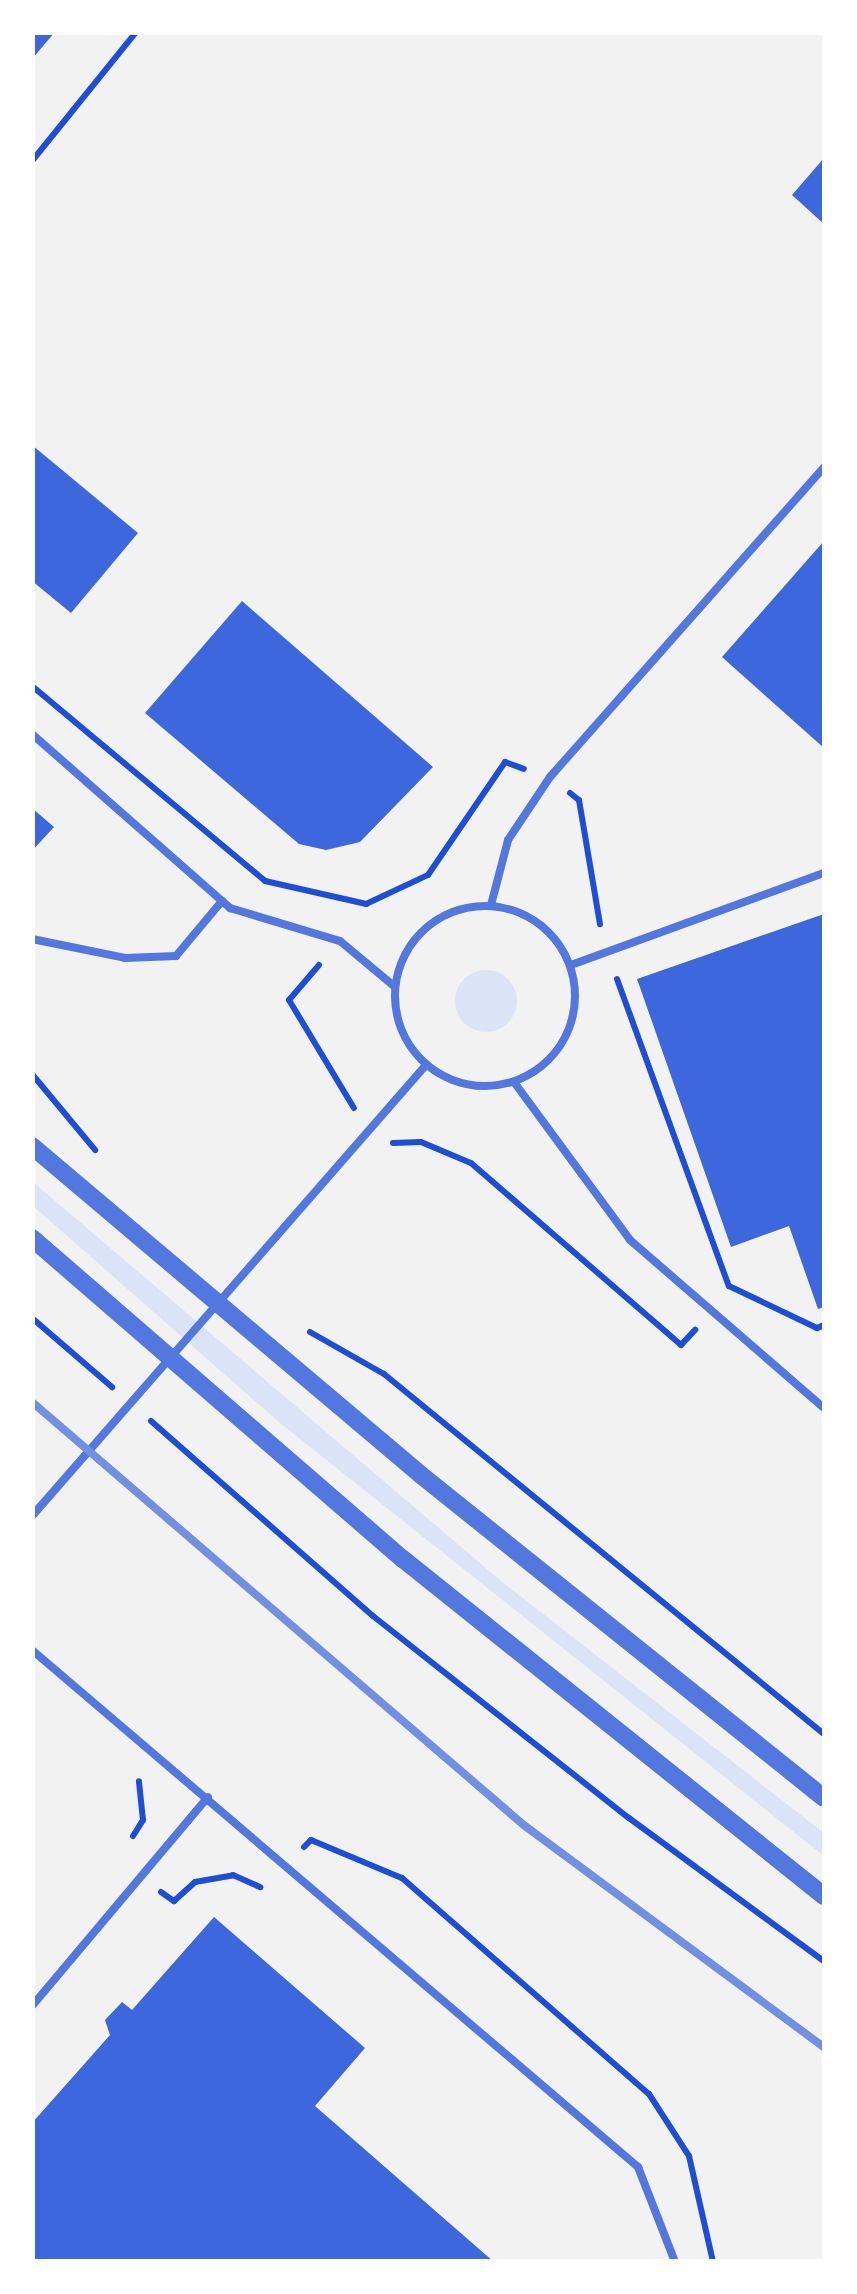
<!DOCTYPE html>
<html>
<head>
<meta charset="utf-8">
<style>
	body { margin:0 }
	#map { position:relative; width:857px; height:2294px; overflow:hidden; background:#f2f2f2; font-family:Lato,sans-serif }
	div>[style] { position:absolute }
	.green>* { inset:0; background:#dbe4f7 }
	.round { border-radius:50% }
	.building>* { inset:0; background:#3d67dc }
	.path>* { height:6px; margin:-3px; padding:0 3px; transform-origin:3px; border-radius:3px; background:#1d4ed8 }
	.service>* { height:8px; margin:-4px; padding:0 4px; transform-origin:4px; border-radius:4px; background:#5277de }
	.service>.ring { margin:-4px; padding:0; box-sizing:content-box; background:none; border:8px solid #5277de; border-radius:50% }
	.tertiary>* { height:18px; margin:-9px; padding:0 9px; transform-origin:9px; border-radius:9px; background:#5277de }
	.rail>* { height:8px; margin:-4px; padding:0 4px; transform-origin:4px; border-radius:4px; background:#7290e2 }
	span { translate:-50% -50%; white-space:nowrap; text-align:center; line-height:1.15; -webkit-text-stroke:10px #fff; paint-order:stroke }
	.frame { position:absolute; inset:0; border:35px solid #fff; pointer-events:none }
</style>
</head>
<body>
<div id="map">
	<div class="green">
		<div class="round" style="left:455px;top:970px;width:62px;height:62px"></div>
		<div style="clip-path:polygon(33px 1182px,501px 1581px,824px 1833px,824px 1856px,280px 1423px,33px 1206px)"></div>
	</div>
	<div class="building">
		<div style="clip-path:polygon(32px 32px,55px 32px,32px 59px)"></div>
		<div style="clip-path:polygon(824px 158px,824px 224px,792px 195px)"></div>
		<div style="clip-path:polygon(32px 445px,138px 533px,71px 613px,32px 581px)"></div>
		<div style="clip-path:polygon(824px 541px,824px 748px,722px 657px)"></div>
		<div style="clip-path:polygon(242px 601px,433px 767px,360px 842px,326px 850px,299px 844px,145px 713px)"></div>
		<div style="clip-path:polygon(32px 808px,54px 827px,32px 851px)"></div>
		<div style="clip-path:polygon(824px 914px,824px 1307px,818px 1309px,789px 1226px,731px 1247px,637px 979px)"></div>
		<div style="clip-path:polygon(214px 1917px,365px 2048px,315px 2106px,494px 2262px,32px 2262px,32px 2123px,110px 2035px,105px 2020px,122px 2002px,132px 2010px)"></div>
	</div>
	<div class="path">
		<div style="left:32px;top:161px;width:166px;rotate:-51.1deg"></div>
		<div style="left:32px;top:686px;width:304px;rotate:39.9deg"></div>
		<div style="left:265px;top:881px;width:104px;rotate:12.8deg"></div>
		<div style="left:366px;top:904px;width:68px;rotate:-25.1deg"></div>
		<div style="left:428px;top:875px;width:137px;rotate:-55.7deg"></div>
		<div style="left:505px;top:762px;width:20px;rotate:20deg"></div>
		<div style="left:570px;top:793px;width:11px;rotate:38deg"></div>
		<div style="left:579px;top:800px;width:126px;rotate:80.4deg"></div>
		<div style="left:319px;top:965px;width:46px;rotate:130.6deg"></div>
		<div style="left:289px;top:1000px;width:126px;rotate:59deg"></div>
		<div style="left:617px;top:979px;width:327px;rotate:70deg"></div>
		<div style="left:729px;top:1286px;width:98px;rotate:25.5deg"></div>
		<div style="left:817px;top:1328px;width:8px;rotate:-23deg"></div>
		<div style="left:32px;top:1074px;width:99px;rotate:50.3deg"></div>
		<div style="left:393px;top:1143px;width:28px;rotate:-2deg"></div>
		<div style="left:421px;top:1142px;width:54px;rotate:22.8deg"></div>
		<div style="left:471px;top:1163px;width:278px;rotate:40.9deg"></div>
		<div style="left:681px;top:1345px;width:21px;rotate:-47deg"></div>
		<div style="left:32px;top:1318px;width:106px;rotate:40.8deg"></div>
		<div style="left:310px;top:1332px;width:85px;rotate:29.6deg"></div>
		<div style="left:384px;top:1374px;width:569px;rotate:39.29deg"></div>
		<div style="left:151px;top:1421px;width:295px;rotate:41.3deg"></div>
		<div style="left:373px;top:1616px;width:326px;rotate:38.3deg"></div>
		<div style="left:629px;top:1818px;width:242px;rotate:36.3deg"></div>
		<div style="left:133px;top:1836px;width:19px;rotate:-58deg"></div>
		<div style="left:143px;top:1820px;width:39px;rotate:-96deg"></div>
		<div style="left:304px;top:1847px;width:10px;rotate:-45deg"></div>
		<div style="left:311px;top:1840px;width:99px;rotate:22.7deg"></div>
		<div style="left:402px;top:1878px;width:328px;rotate:41.2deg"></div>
		<div style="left:649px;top:2094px;width:74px;rotate:57.2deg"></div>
		<div style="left:689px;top:2156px;width:109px;rotate:77.2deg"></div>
		<div style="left:161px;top:1892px;width:16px;rotate:35deg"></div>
		<div style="left:174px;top:1901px;width:28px;rotate:-42deg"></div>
		<div style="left:195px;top:1882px;width:39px;rotate:-10deg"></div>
		<div style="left:233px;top:1875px;width:30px;rotate:24deg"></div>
	</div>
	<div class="service">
		<div style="left:32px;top:734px;width:264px;rotate:41.3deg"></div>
		<div style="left:230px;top:908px;width:115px;rotate:16.7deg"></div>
		<div style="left:340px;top:941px;width:70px;rotate:39.8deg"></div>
		<div style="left:491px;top:905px;width:67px;rotate:-75.3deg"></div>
		<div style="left:508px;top:840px;width:76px;rotate:-56.3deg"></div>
		<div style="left:550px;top:777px;width:414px;rotate:-48.5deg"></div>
		<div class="ring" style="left:395px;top:906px;width:172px;height:172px"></div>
		<div style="left:32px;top:939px;width:95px;rotate:11.5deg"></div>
		<div style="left:125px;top:958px;width:51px;rotate:-2.2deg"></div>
		<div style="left:176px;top:956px;width:72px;rotate:-50.1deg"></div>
		<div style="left:571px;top:965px;width:269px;rotate:-20deg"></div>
		<div style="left:514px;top:1082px;width:196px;rotate:53.7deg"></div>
		<div style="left:630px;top:1240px;width:257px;rotate:40.9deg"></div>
		<div style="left:32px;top:1516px;width:599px;rotate:-48.86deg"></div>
		<div style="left:32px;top:1650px;width:797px;rotate:40.47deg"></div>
		<div style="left:638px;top:2167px;width:102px;rotate:68.7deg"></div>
		<div style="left:32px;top:2006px;width:273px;rotate:-49.9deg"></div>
	</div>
	<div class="tertiary">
		<div style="left:32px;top:1146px;width:509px;rotate:40.22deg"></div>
		<div style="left:421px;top:1475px;width:516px;rotate:38.71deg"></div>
		<div style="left:32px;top:1238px;width:491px;rotate:40.9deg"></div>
		<div style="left:403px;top:1559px;width:539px;rotate:38.68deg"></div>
	</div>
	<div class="rail">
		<div style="left:32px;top:1402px;width:650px;rotate:40.7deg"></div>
		<div style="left:525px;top:1826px;width:372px;rotate:36.5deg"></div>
	</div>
	<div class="frame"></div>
</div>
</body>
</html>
